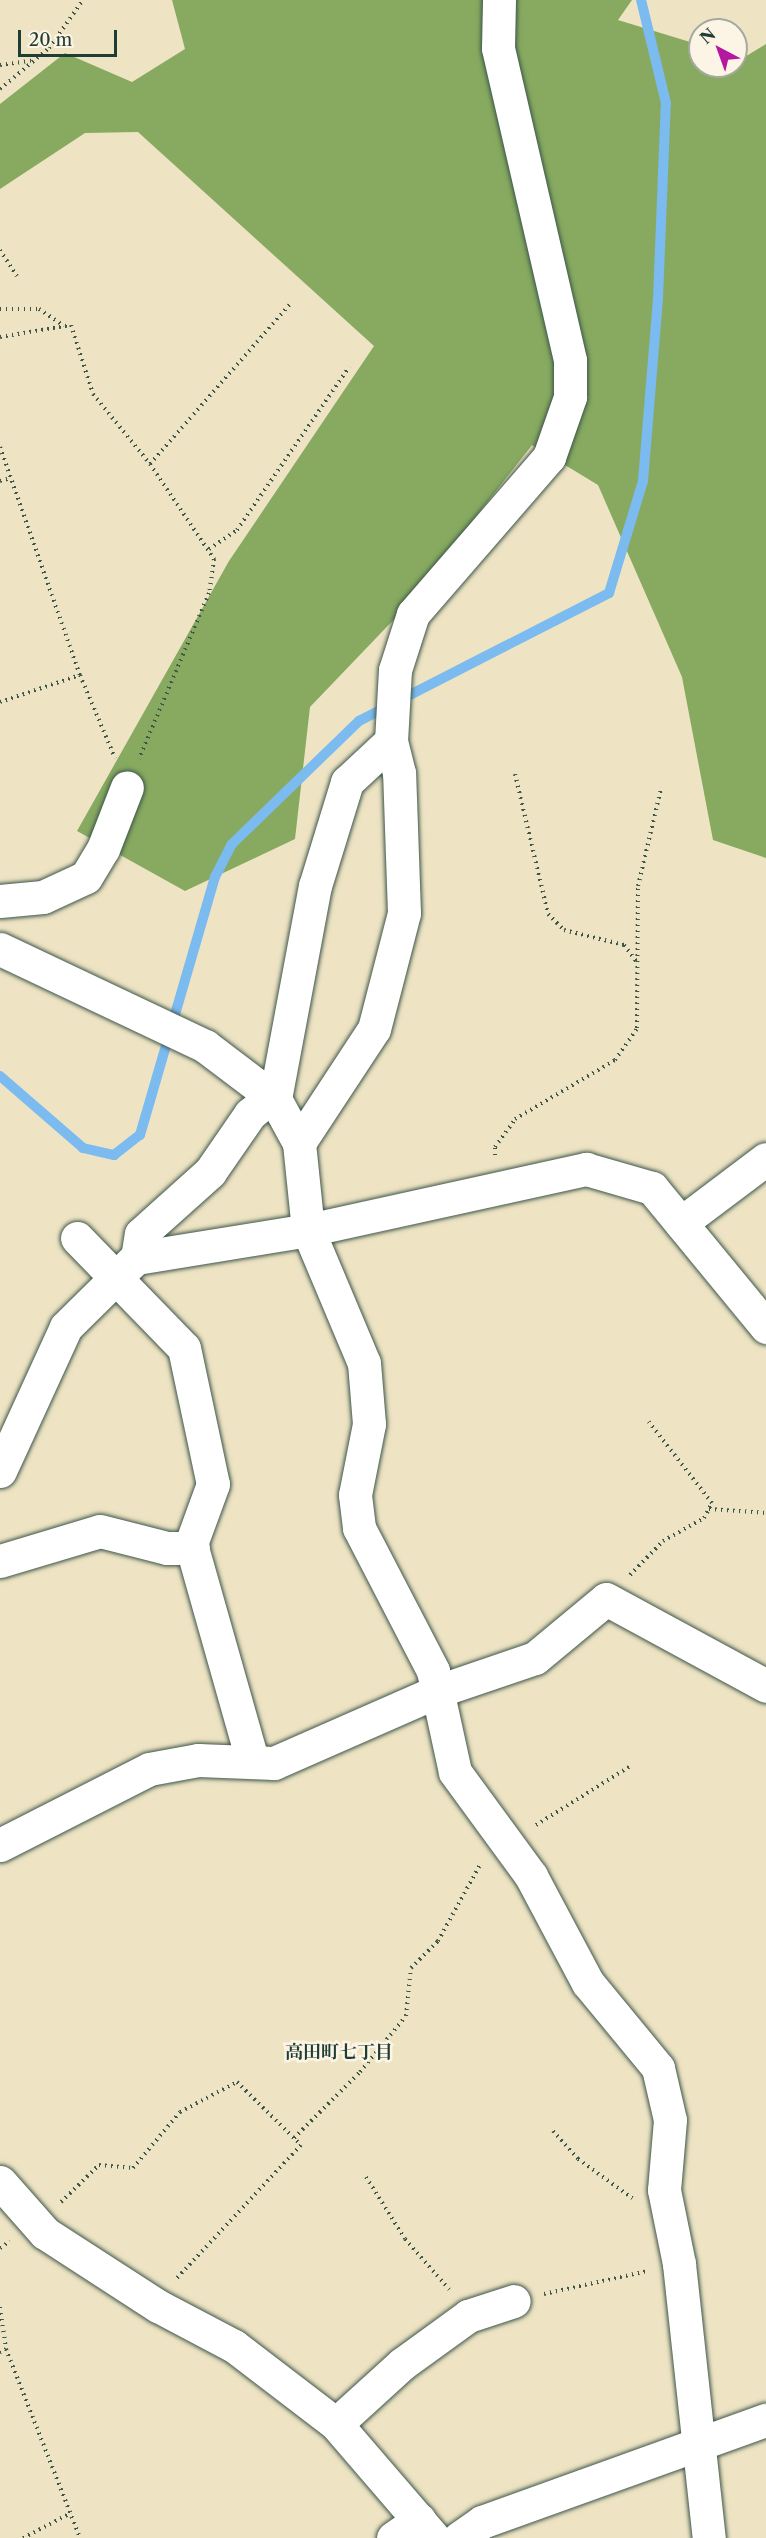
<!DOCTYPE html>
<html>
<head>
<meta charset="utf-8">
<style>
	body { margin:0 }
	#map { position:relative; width:766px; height:2538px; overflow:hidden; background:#eee4c4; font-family:"Libre Caslon Text","Noto Serif JP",serif }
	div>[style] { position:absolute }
	.forest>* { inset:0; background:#87aa60 }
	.stream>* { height:10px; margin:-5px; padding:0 5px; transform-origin:5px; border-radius:5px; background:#7bbbf0 }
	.path>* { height:4px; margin-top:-2px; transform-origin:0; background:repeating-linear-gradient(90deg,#3e564a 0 1.5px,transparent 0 6px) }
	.roads { filter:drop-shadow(0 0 2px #3e564a) drop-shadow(0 0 2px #3e564a) }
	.minor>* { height:33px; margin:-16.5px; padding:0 16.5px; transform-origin:16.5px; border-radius:16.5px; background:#fff }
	span { translate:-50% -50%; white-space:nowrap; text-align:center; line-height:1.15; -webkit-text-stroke:5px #fcf5e5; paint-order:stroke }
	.neighbourhood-label { font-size:18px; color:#1f3d34; font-weight:700 }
	.north { position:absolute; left:688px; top:18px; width:60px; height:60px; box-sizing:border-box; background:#fcf5e5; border:2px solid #a4ab9e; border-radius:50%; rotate:319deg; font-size:16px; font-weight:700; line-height:24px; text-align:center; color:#1f3d34 }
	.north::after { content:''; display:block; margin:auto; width:21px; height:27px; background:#b5179e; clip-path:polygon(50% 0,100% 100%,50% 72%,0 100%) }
	.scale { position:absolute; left:18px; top:30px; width:99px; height:27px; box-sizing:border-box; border:3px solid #1f3d34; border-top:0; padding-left:8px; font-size:18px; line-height:21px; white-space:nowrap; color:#1f3d34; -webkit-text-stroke:4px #fcf5e5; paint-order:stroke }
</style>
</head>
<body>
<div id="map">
	<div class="forest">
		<div style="clip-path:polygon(172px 0,632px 0,618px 20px,700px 45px,700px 66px,736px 66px,736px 56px,743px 58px,766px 44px,766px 858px,713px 840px,682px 677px,598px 485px,532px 445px,402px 611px,310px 707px,295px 839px,185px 891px,77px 831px,229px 561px,374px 346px,138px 132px,85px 133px,0 189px,0 104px,65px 53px,132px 82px,185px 49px)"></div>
	</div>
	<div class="stream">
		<div style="left:0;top:1076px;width:110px;rotate:40.9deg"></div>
		<div style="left:83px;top:1148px;width:32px;rotate:13deg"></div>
		<div style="left:114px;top:1155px;width:33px;rotate:-38deg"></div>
		<div style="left:140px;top:1135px;width:269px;rotate:-73.8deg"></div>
		<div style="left:215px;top:877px;width:37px;rotate:-63deg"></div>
		<div style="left:232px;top:844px;width:177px;rotate:-44.1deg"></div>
		<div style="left:359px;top:721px;width:281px;rotate:-27.1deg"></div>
		<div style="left:609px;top:593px;width:117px;rotate:-73.1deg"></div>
		<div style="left:643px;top:481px;width:184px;rotate:-85.3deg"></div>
		<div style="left:658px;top:298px;width:195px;rotate:-87.7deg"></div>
		<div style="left:666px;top:103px;width:106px;rotate:-103.6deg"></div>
	</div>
	<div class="path">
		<div style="left:0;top:65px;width:35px;rotate:-8deg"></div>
		<div style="left:0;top:89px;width:64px;rotate:-39.9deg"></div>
		<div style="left:49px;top:48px;width:59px;rotate:-54.7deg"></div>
		<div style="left:0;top:250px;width:31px;rotate:57deg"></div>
		<div style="left:0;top:309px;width:39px"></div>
		<div style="left:39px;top:309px;width:30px;rotate:34deg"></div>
		<div style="left:0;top:337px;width:72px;rotate:-9.6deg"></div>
		<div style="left:71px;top:325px;width:72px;rotate:72.3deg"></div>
		<div style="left:93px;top:394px;width:90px;rotate:50.8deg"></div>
		<div style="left:150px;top:464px;width:115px;rotate:56deg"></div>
		<div style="left:214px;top:559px;width:34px;rotate:98deg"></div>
		<div style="left:209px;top:593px;width:180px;rotate:112.9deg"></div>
		<div style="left:0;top:447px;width:242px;rotate:70.7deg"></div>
		<div style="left:150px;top:464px;width:215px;rotate:-48.8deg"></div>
		<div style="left:0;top:481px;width:11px;rotate:-15deg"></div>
		<div style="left:209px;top:549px;width:34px;rotate:-34deg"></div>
		<div style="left:237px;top:530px;width:198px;rotate:-55.5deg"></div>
		<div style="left:0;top:702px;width:84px;rotate:-18.6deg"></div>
		<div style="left:80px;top:675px;width:90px;rotate:67.1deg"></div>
		<div style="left:515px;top:774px;width:144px;rotate:76.7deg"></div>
		<div style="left:548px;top:914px;width:23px;rotate:45deg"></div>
		<div style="left:564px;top:930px;width:62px;rotate:14deg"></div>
		<div style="left:624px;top:945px;width:21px;rotate:53deg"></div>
		<div style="left:495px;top:1155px;width:8px;rotate:-90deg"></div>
		<div style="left:495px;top:1147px;width:34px;rotate:-54deg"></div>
		<div style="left:515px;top:1119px;width:116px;rotate:-30.5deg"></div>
		<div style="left:615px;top:1060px;width:39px;rotate:-55deg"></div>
		<div style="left:637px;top:1028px;width:142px;rotate:-89.6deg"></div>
		<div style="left:638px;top:886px;width:100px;rotate:-76.7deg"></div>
		<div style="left:709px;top:1509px;width:57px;rotate:4deg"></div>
		<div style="left:630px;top:1575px;width:47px;rotate:-45.9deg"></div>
		<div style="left:663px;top:1541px;width:47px;rotate:-29.3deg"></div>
		<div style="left:704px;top:1518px;width:17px;rotate:-62deg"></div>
		<div style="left:712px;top:1503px;width:103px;rotate:-127.9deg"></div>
		<div style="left:536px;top:1825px;width:113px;rotate:-32deg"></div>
		<div style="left:553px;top:2131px;width:38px;rotate:48deg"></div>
		<div style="left:578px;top:2159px;width:67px;rotate:35.8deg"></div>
		<div style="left:294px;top:2138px;width:93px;rotate:-45deg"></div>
		<div style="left:360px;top:2072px;width:72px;rotate:-50.6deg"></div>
		<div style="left:406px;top:2016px;width:48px;rotate:-84.1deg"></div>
		<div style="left:411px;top:1968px;width:38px;rotate:-45deg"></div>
		<div style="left:438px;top:1941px;width:89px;rotate:-61.1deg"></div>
		<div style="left:366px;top:2177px;width:73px;rotate:57.8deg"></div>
		<div style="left:405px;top:2239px;width:67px;rotate:48.7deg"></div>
		<div style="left:61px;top:2202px;width:53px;rotate:-44.2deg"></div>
		<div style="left:99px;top:2165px;width:34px;rotate:5deg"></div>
		<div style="left:133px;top:2168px;width:73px;rotate:-50deg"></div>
		<div style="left:180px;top:2112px;width:64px;rotate:-27.8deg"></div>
		<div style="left:237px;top:2082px;width:90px;rotate:44.5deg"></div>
		<div style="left:301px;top:2145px;width:182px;rotate:133deg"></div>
		<div style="left:0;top:2248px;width:12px;rotate:-35deg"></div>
		<div style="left:544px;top:2294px;width:107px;rotate:-12.5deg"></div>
		<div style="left:0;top:2307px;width:42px;rotate:81.9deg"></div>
		<div style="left:6px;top:2349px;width:7px;rotate:153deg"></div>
		<div style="left:6px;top:2349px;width:203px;rotate:68.6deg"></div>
		<div style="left:23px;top:2538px;width:54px;rotate:-27.5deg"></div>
	</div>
	<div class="roads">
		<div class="minor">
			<div style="left:0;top:901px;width:43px;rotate:-5.3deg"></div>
			<div style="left:43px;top:897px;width:47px;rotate:-24.9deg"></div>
			<div style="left:86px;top:877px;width:33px;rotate:-59deg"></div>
			<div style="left:103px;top:849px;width:66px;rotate:-68.8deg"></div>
			<div style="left:0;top:949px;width:227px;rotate:25.3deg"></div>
			<div style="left:205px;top:1046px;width:88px;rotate:37.1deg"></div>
			<div style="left:275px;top:1099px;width:50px;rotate:61.4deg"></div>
			<div style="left:299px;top:1143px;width:87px;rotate:84.1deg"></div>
			<div style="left:308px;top:1230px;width:144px;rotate:67.2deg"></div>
			<div style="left:364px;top:1363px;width:61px;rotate:85.3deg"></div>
			<div style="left:369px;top:1424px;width:72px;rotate:101.2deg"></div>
			<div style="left:355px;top:1495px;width:33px;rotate:83deg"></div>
			<div style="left:359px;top:1528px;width:161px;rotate:62.6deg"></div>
			<div style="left:433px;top:1671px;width:103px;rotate:77.7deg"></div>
			<div style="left:455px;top:1772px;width:129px;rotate:53.8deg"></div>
			<div style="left:531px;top:1876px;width:121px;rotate:62deg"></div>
			<div style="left:588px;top:1983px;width:110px;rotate:50.5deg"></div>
			<div style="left:658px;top:2068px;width:53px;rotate:77deg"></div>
			<div style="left:670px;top:2120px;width:70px;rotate:94.9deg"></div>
			<div style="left:664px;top:2190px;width:76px;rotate:78.5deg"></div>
			<div style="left:679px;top:2264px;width:276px;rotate:83.8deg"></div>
			<div style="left:275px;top:1099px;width:217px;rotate:-79.4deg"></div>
			<div style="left:315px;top:886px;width:109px;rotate:-72.9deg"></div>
			<div style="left:347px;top:782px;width:60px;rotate:-43deg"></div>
			<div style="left:391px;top:741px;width:71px;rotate:-86.8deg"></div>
			<div style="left:395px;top:670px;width:59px;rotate:-72.2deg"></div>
			<div style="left:413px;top:614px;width:208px;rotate:-49.1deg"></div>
			<div style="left:549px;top:457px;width:64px;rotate:-70.7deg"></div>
			<div style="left:570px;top:397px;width:37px;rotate:-90deg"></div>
			<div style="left:570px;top:360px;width:320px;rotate:-103deg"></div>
			<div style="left:498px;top:48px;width:48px;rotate:-88.8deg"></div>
			<div style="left:299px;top:1143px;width:136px;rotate:-56.7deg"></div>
			<div style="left:374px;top:1029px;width:120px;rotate:-75.5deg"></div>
			<div style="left:404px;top:913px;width:140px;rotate:-92deg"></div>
			<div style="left:399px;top:773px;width:33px;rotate:-104deg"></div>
			<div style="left:681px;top:1223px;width:106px;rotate:-37deg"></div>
			<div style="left:77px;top:1238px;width:153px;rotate:45.8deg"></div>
			<div style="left:184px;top:1348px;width:139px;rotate:78deg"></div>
			<div style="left:213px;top:1484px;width:64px;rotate:110.1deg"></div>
			<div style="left:191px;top:1544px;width:223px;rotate:74.2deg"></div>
			<div style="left:137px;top:1258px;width:24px;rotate:-81deg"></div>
			<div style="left:141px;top:1234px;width:93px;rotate:-41.9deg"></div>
			<div style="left:210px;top:1172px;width:70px;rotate:-55.4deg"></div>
			<div style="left:250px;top:1114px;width:27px;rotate:-39deg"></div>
			<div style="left:0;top:1471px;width:158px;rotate:-65.4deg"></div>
			<div style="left:66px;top:1327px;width:98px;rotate:-44.6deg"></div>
			<div style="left:136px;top:1258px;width:174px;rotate:-9.2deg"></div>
			<div style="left:308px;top:1230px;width:285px;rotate:-12.4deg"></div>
			<div style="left:586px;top:1169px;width:69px;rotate:16.1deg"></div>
			<div style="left:652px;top:1188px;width:180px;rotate:50.6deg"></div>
			<div style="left:0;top:1561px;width:104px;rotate:-16.7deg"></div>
			<div style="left:100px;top:1531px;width:69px;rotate:14.2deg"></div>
			<div style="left:167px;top:1548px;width:26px"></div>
			<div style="left:0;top:1845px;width:167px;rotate:-27deg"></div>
			<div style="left:149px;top:1769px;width:50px;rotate:-10.4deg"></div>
			<div style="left:198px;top:1760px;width:76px;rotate:2.3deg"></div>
			<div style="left:274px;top:1763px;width:179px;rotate:-23.7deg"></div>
			<div style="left:438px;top:1691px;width:102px;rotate:-18.8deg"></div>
			<div style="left:535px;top:1658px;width:92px;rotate:-39.7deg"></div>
			<div style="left:606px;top:1599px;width:182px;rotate:28.5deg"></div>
			<div style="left:0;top:2182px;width:68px;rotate:48.6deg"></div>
			<div style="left:45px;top:2233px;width:135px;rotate:32.9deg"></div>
			<div style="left:158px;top:2306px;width:86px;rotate:27.8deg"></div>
			<div style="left:234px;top:2346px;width:128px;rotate:37.4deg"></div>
			<div style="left:336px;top:2424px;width:150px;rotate:49.3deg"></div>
			<div style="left:336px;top:2424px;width:89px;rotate:-42.3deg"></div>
			<div style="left:402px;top:2364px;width:82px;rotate:-36deg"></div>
			<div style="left:468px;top:2316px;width:48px;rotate:-18.1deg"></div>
			<div style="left:393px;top:2538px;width:32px;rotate:-35deg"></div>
			<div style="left:459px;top:2538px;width:28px;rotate:-35deg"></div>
			<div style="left:482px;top:2522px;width:302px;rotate:-19.8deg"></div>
		</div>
	</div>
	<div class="neighbourhood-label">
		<span style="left:339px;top:2052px">高田町七丁目</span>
	</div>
	<div class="north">N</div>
	<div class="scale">20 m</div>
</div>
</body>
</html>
